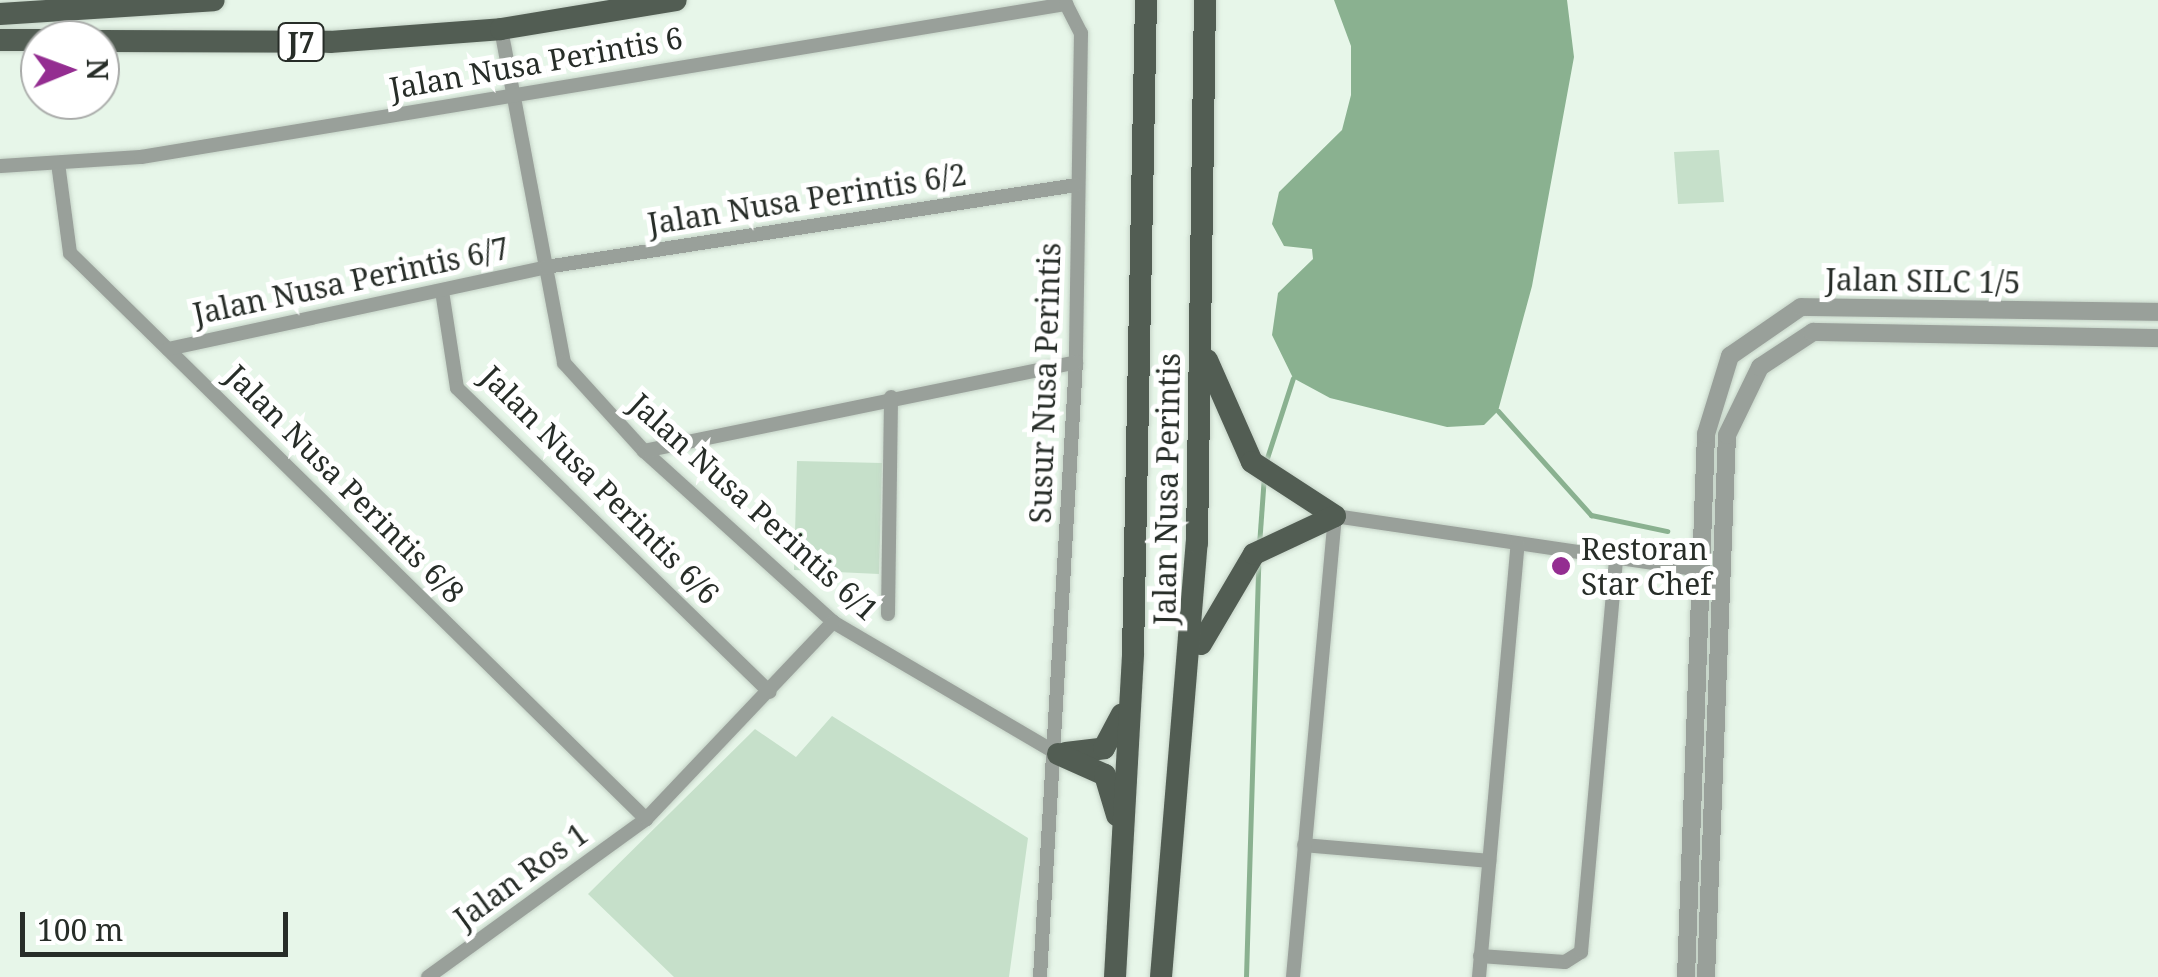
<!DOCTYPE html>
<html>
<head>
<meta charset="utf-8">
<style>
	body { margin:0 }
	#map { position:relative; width:2158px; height:977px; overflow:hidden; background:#e7f6e9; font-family:"Noto Serif",serif }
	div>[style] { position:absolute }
	.green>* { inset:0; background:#c6e0ca }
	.water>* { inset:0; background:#8ab190 }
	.stream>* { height:5px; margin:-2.5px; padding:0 2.5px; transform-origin:2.5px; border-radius:2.5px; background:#8ab190 }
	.roads { filter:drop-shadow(0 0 2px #c4d2c6) drop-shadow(0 0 2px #c4d2c6) }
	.minor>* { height:14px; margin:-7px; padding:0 7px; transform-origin:7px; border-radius:7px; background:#99a09a }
	.tertiary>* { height:18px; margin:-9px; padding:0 9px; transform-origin:9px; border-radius:9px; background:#99a09a }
	.primary>* { height:22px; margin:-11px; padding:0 11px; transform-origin:11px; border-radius:11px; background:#525d53 }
	.dots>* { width:28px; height:28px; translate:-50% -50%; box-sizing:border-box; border:5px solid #fff; border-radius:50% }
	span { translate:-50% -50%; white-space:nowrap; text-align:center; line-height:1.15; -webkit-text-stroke:10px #fff; paint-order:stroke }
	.shield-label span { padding:2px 8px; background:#fff; border:2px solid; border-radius:8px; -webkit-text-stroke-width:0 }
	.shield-label { font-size:28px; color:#272d28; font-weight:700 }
	.street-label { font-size:30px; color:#272d28 }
	.poi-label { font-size:30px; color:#272d28 }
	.left { translate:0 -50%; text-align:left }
	.north { position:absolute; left:20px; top:20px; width:100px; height:100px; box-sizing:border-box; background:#fff; border:2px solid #a9aba9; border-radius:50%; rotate:89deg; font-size:28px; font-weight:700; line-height:40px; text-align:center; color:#272d28 }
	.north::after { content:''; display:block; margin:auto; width:35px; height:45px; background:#942d91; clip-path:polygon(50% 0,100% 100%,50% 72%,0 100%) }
	.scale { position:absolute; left:20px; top:912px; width:268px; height:45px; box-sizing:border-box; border:5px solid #272d28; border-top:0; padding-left:12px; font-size:30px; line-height:35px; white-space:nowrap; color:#272d28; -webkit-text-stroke:8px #fff; paint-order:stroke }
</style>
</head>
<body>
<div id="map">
	<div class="green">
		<div style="clip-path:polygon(1719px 150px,1724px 202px,1678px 204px,1674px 152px)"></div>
		<div style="clip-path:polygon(797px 461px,882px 463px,879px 574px,794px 570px)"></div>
		<div style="clip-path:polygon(832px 716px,1028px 838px,1009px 977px,674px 977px,588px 894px,755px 729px,796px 757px)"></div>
	</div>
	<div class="water">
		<div style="clip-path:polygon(1334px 0,1567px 0,1574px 57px,1532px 286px,1498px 411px,1484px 425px,1447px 427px,1330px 398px,1293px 378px,1272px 335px,1278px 293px,1313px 259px,1312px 249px,1284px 246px,1272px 224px,1279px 192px,1342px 130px,1351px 95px,1351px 46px)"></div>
	</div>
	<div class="stream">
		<div style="left:1498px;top:411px;width:140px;rotate:48.2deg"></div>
		<div style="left:1591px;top:515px;width:78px;rotate:11.9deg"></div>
		<div style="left:1266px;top:461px;width:87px;rotate:-72deg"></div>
		<div style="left:1259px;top:545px;width:69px;rotate:-85.9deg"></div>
		<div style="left:1246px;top:977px;width:411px;rotate:-88.3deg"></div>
	</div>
	<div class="roads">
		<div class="minor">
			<div style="left:501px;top:29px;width:340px;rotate:79.3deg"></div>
			<div style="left:564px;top:363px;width:119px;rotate:47.7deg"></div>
			<div style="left:644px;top:451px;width:255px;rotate:42.1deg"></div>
			<div style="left:833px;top:622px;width:261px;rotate:30.4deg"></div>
			<div style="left:58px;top:163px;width:91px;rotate:82.4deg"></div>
			<div style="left:70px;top:253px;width:808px;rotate:44.5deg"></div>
			<div style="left:0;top:166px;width:141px;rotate:-3.7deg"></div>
			<div style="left:141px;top:157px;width:938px;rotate:-9.39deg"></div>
			<div style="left:1066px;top:4px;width:33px;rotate:63deg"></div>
			<div style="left:1081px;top:33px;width:329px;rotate:90.9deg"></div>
			<div style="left:1076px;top:362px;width:616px;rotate:93.35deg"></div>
			<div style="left:442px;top:291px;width:98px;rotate:81.2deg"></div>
			<div style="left:457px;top:388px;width:436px;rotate:44.2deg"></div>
			<div style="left:168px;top:349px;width:387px;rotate:-12.2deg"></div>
			<div style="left:546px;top:267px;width:536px;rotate:-8.79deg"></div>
			<div style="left:644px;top:451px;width:441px;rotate:-11.6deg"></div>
			<div style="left:888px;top:614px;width:217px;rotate:-89.2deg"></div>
			<div style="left:1304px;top:845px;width:186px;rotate:4.9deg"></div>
			<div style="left:1480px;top:956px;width:85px;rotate:4deg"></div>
			<div style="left:1565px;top:962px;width:19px;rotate:-32deg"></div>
			<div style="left:1581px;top:952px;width:397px;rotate:-84.9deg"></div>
			<div style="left:428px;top:977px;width:269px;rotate:-35.9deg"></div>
			<div style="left:646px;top:819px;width:272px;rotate:-46.5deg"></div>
			<div style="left:1293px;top:977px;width:463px;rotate:-84.8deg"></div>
			<div style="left:1335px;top:516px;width:370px;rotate:8.4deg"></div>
			<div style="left:1479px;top:977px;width:435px;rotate:-84.9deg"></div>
		</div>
		<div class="tertiary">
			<div style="left:1686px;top:977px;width:543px;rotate:-87.89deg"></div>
			<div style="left:1706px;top:434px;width:82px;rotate:-72.9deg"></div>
			<div style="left:1730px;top:356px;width:86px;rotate:-34.6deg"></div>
			<div style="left:1801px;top:307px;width:357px;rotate:0.8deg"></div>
			<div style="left:1706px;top:977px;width:542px;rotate:-87.78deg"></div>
			<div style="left:1727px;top:435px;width:76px;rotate:-64.1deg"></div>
			<div style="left:1760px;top:367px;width:64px;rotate:-33.4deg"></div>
			<div style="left:1813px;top:332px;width:345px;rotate:1deg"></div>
		</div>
		<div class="primary">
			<div style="left:0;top:14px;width:214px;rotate:-3.7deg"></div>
			<div style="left:0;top:40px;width:40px"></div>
			<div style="left:100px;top:41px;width:230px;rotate:0.2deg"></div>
			<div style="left:330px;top:42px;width:171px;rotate:-4.3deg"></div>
			<div style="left:501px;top:29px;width:177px;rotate:-9.4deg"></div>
			<div style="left:1207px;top:360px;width:111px;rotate:66.2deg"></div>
			<div style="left:1252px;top:462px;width:99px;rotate:33deg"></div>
			<div style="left:1201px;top:644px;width:104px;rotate:-59.5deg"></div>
			<div style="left:1254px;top:554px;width:89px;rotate:-25.1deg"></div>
			<div style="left:1066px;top:753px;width:38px;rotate:-7deg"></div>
			<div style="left:1104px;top:748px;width:38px;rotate:-62deg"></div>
			<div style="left:1058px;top:754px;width:51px;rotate:24.1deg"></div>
			<div style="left:1105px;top:775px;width:42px;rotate:73.3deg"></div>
			<div style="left:1115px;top:977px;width:324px;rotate:-86.8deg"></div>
			<div style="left:1133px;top:653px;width:653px;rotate:-88.86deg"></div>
			<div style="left:1161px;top:977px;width:435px;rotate:-85.3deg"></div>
			<div style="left:1197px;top:543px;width:543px;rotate:-89.16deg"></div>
		</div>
	</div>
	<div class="dots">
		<div style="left:1561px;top:566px;background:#942d91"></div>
	</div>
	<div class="shield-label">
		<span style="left:301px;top:42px">J7</span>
	</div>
	<div class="street-label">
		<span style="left:536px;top:63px;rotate:-10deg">Jalan Nusa Perintis 6</span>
		<span style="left:807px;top:199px;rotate:-9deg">Jalan Nusa Perintis 6/2</span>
		<span style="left:351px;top:281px;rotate:-12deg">Jalan Nusa Perintis 6/7</span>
		<span style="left:1923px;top:281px;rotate:1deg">Jalan SILC 1/5</span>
		<span style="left:1045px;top:383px;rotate:-88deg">Susur Nusa Perintis</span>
		<span style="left:345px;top:484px;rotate:45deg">Jalan Nusa Perintis 6/8</span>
		<span style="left:600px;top:485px;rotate:45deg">Jalan Nusa Perintis 6/6</span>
		<span style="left:1167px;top:489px;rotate:-89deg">Jalan Nusa Perintis</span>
		<span style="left:754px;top:507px;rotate:42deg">Jalan Nusa Perintis 6/1</span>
		<span style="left:521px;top:876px;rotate:-36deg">Jalan Ros 1</span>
	</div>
	<div class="poi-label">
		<span class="left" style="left:1581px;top:566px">Restoran<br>Star Chef</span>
	</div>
	<div class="north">N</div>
	<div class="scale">100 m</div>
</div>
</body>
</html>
